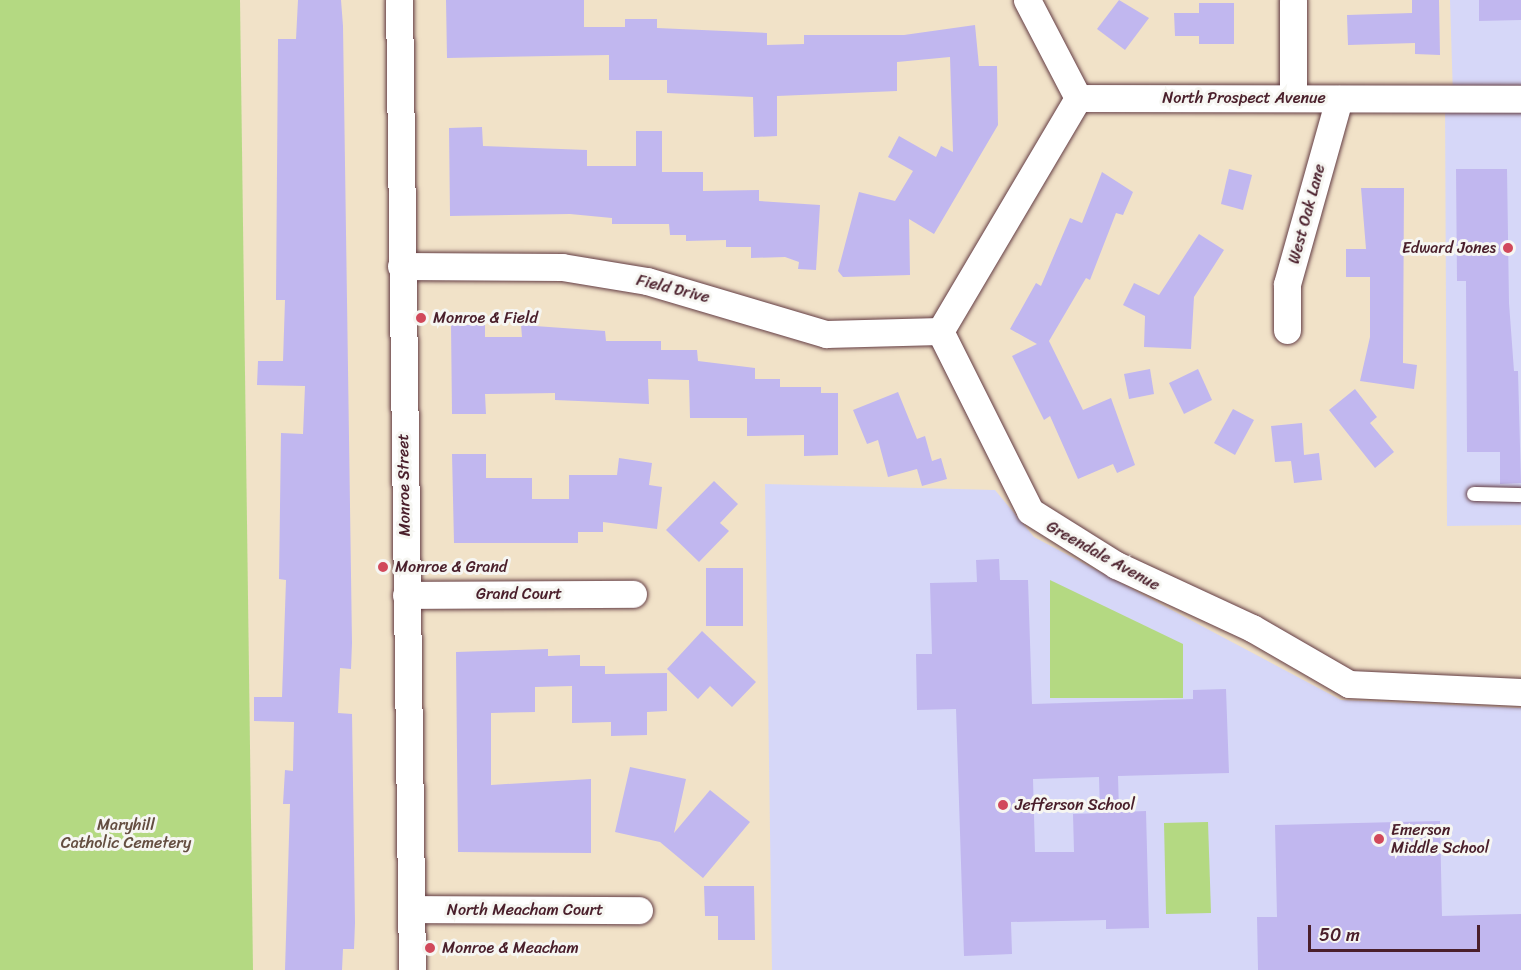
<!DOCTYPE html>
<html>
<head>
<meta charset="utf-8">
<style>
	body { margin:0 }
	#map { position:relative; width:1521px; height:970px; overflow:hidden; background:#f1e2c8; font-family:Sriracha,sans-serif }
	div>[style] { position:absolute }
	.built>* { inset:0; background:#d6d7f8 }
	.green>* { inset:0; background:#b4d982 }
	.building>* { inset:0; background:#c1b7ef }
	.roads { filter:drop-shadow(0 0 2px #633c43) drop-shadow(0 0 2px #633c43) }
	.lane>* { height:14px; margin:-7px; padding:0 7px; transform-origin:7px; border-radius:7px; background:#fff }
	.street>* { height:27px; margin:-13.5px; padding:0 13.5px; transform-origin:13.5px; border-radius:13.5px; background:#fff }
	.dots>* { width:16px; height:16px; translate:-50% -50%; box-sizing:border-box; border:3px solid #f6f6f2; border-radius:50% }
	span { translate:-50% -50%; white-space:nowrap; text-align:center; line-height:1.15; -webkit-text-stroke:6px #f6f6f2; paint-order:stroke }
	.street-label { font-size:16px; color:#4a1f2b }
	.poi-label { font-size:16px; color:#4a1f2b }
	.right { translate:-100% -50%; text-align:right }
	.left { translate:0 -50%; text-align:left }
	.park-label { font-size:16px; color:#644e41 }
	.scale { position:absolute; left:1308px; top:925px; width:172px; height:27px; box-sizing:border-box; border:3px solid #4a1f2b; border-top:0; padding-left:8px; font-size:18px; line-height:21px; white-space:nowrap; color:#4a1f2b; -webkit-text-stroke:4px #f6f6f2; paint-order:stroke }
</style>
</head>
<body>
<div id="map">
	<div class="built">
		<div style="clip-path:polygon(1450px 0,1521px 0,1521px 525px,1447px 526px,1445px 97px,1453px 96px)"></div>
		<div style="clip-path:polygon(765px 484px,995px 490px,1034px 537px,1341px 700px,1521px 708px,1521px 970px,772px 970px)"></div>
	</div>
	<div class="green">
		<div style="clip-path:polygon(0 0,240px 0,253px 970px,0 970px)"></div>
		<div style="clip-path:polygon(1050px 580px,1183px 644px,1183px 698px,1050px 698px)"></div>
		<div style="clip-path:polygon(1208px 822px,1211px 913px,1166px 914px,1164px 823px)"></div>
	</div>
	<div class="building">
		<div style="clip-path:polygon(298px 0,341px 0,343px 26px,352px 643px,351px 669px,340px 668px,338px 713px,352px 714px,355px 923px,354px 949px,343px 949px,342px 970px,285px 970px,290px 804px,283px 804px,285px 770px,293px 771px,294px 722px,254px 721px,254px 697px,282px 697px,286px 580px,279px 579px,281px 433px,303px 434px,305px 386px,257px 385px,258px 361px,283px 361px,285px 300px,276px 300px,278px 39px,296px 39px)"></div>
		<div style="clip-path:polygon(446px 0,584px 0,584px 27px,625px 27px,625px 19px,657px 19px,657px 28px,767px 33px,767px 45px,804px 44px,804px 35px,904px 35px,975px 25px,979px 66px,997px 66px,998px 125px,934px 234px,909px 219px,910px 275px,843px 277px,838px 271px,859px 192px,895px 201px,913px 171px,888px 157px,899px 136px,936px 157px,941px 146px,953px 152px,950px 57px,897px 62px,897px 91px,777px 96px,777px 136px,754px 137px,753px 97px,667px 93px,667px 80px,609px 80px,609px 55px,447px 58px)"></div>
		<div style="clip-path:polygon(1119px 0,1149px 18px,1125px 50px,1097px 29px)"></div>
		<div style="clip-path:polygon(1412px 0,1439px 0,1440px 55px,1415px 54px,1415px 43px,1348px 45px,1347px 15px,1412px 13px)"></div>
		<div style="clip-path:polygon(1479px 0,1521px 0,1521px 20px,1479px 21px)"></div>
		<div style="clip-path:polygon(1199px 3px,1234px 3px,1234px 44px,1199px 44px,1199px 36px,1175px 36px,1174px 13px,1199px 13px)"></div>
		<div style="clip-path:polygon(482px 127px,483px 146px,587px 150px,587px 166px,636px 166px,636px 131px,662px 131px,662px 172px,703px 172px,703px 191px,759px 190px,759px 201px,820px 205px,816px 270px,798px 269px,799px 262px,785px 257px,751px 258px,751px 247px,726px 247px,726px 240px,686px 241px,686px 235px,670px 235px,669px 224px,612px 224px,612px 218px,570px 214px,450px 216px,449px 128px)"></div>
		<div style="clip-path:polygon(1229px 169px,1252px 175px,1243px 210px,1221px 204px)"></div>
		<div style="clip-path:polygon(1456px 169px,1507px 169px,1509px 303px,1514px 371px,1518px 371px,1521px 483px,1500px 484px,1500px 452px,1467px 452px,1466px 281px,1457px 281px)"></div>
		<div style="clip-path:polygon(1102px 172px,1133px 192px,1123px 215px,1116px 213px,1090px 280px,1086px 278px,1049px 341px,1083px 410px,1111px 398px,1135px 465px,1117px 473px,1113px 464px,1078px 479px,1050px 416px,1044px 420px,1012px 356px,1037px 344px,1010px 329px,1036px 283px,1041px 286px,1070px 218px,1082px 223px)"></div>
		<div style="clip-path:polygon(1361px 188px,1404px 188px,1403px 363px,1417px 365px,1414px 389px,1360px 381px,1370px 337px,1370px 277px,1346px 277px,1346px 249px,1366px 249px)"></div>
		<div style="clip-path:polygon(1199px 234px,1224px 250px,1194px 297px,1191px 349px,1144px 347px,1145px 316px,1123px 305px,1134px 283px,1159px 295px)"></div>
		<div style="clip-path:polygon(451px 325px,485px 325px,485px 337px,522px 337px,521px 325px,605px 331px,606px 341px,661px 341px,661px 350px,697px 350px,698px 361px,755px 368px,755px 379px,780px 379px,780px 387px,821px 387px,821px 393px,838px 393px,838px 455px,804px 456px,804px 435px,747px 436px,747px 418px,690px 418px,689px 380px,648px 379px,649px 404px,555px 400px,555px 393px,485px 394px,486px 414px,452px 414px)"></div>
		<div style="clip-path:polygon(1150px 369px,1154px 394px,1129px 399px,1124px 374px)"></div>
		<div style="clip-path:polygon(1198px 369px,1212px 400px,1184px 414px,1169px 383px)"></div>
		<div style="clip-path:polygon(1355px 389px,1377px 417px,1370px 423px,1394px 452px,1375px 468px,1329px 410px)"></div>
		<div style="clip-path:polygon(898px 392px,917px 439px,925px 436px,932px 461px,941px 458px,947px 479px,922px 486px,917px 469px,888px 477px,878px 440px,867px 444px,853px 410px)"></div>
		<div style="clip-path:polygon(1233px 409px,1254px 420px,1235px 455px,1214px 443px)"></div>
		<div style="clip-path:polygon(1302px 423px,1304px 455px,1319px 453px,1322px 480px,1294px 483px,1291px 461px,1275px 462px,1271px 426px)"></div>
		<div style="clip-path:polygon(452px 454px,486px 454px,486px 478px,532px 478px,532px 499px,569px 499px,569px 475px,617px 475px,619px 458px,652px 463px,649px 485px,662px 487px,657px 529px,603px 522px,603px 532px,578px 532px,578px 543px,454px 543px)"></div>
		<div style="clip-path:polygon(714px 481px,738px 504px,720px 523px,729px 531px,699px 562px,666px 530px)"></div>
		<div style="clip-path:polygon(evenodd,999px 559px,1000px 580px,1028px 580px,1032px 704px,1193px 699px,1193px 690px,1226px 689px,1229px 773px,1118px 776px,1119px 812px,1146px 811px,1149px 928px,1106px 929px,1106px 920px,1011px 922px,1012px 954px,964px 956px,956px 709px,917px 710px,916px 654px,932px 654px,930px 583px,977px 582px,976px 560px,999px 559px,1099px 777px,1100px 813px,1073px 814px,1074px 852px,1035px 852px,1033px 779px,1099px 777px)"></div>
		<div style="clip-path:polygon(706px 568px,743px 568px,743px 626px,706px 626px)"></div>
		<div style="clip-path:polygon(702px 631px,756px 682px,732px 707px,710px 686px,698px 699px,667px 669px)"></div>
		<div style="clip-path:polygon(548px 649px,548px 656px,580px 655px,580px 666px,605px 666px,605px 674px,667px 673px,667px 711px,647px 712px,647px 735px,611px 736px,611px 722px,572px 723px,572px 686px,535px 687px,535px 712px,491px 713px,491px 785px,591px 779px,591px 853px,458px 852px,456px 652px)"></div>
		<div style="clip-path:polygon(630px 767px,686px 779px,674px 833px,710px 790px,750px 822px,703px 878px,660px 842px,615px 832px)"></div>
		<div style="clip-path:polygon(1440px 821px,1442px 916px,1521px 914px,1521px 970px,1258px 970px,1257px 917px,1277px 917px,1275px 825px)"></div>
		<div style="clip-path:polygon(704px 886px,754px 886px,755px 940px,718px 940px,718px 916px,705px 916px)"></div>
	</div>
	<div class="roads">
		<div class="lane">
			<div style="left:1474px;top:494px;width:47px;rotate:1.2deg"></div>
		</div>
		<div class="street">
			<div style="left:399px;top:0;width:970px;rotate:89.23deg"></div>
			<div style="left:1027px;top:0;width:110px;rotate:62.5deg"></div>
			<div style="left:1293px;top:0;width:98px;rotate:90deg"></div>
			<div style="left:1078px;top:98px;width:271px;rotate:120.6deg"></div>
			<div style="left:940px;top:331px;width:201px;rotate:63.4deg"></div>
			<div style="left:1030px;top:511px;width:102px;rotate:32.1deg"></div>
			<div style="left:1116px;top:565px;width:150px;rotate:24.9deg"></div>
			<div style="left:1252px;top:628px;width:112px;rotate:30deg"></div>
			<div style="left:1349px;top:684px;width:172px;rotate:2.7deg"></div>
			<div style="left:1078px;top:98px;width:443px;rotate:0.1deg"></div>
			<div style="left:401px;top:266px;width:161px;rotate:0.4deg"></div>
			<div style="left:562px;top:267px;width:86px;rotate:9.4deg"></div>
			<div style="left:647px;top:281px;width:187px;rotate:16.5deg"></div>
			<div style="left:826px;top:334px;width:114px;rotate:-1.5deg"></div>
			<div style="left:1287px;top:330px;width:46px;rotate:-90deg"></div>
			<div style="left:1287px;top:284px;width:192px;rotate:-74.3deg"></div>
			<div style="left:406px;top:595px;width:227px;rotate:-0.3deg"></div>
			<div style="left:411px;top:909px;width:228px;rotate:0.3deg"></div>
		</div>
	</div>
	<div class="dots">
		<div style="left:1508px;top:248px;background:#d1495b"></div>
		<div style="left:421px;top:318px;background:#d1495b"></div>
		<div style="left:383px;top:567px;background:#d1495b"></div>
		<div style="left:1003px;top:805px;background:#d1495b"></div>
		<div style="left:1379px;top:839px;background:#d1495b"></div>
		<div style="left:430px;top:948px;background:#d1495b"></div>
	</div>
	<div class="street-label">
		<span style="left:1244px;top:98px">North Prospect Avenue</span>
		<span style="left:1307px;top:214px;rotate:-75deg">West Oak Lane</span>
		<span style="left:673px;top:289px;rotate:14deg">Field Drive</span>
		<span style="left:404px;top:485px;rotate:-91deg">Monroe Street</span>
		<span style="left:1103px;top:556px;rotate:29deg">Greendale Avenue</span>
		<span style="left:519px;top:594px">Grand Court</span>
		<span style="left:525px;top:910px">North Meacham Court</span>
	</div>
	<div class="poi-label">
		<span class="right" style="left:1496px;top:248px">Edward Jones</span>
		<span class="left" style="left:433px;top:318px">Monroe &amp; Field</span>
		<span class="left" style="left:395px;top:567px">Monroe &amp; Grand</span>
		<span class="left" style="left:1015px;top:805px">Jefferson School</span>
		<span class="left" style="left:1391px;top:839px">Emerson<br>Middle School</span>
		<span class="left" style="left:442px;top:948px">Monroe &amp; Meacham</span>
	</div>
	<div class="park-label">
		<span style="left:126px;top:834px">Maryhill<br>Catholic Cemetery</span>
	</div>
	<div class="scale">50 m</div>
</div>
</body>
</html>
